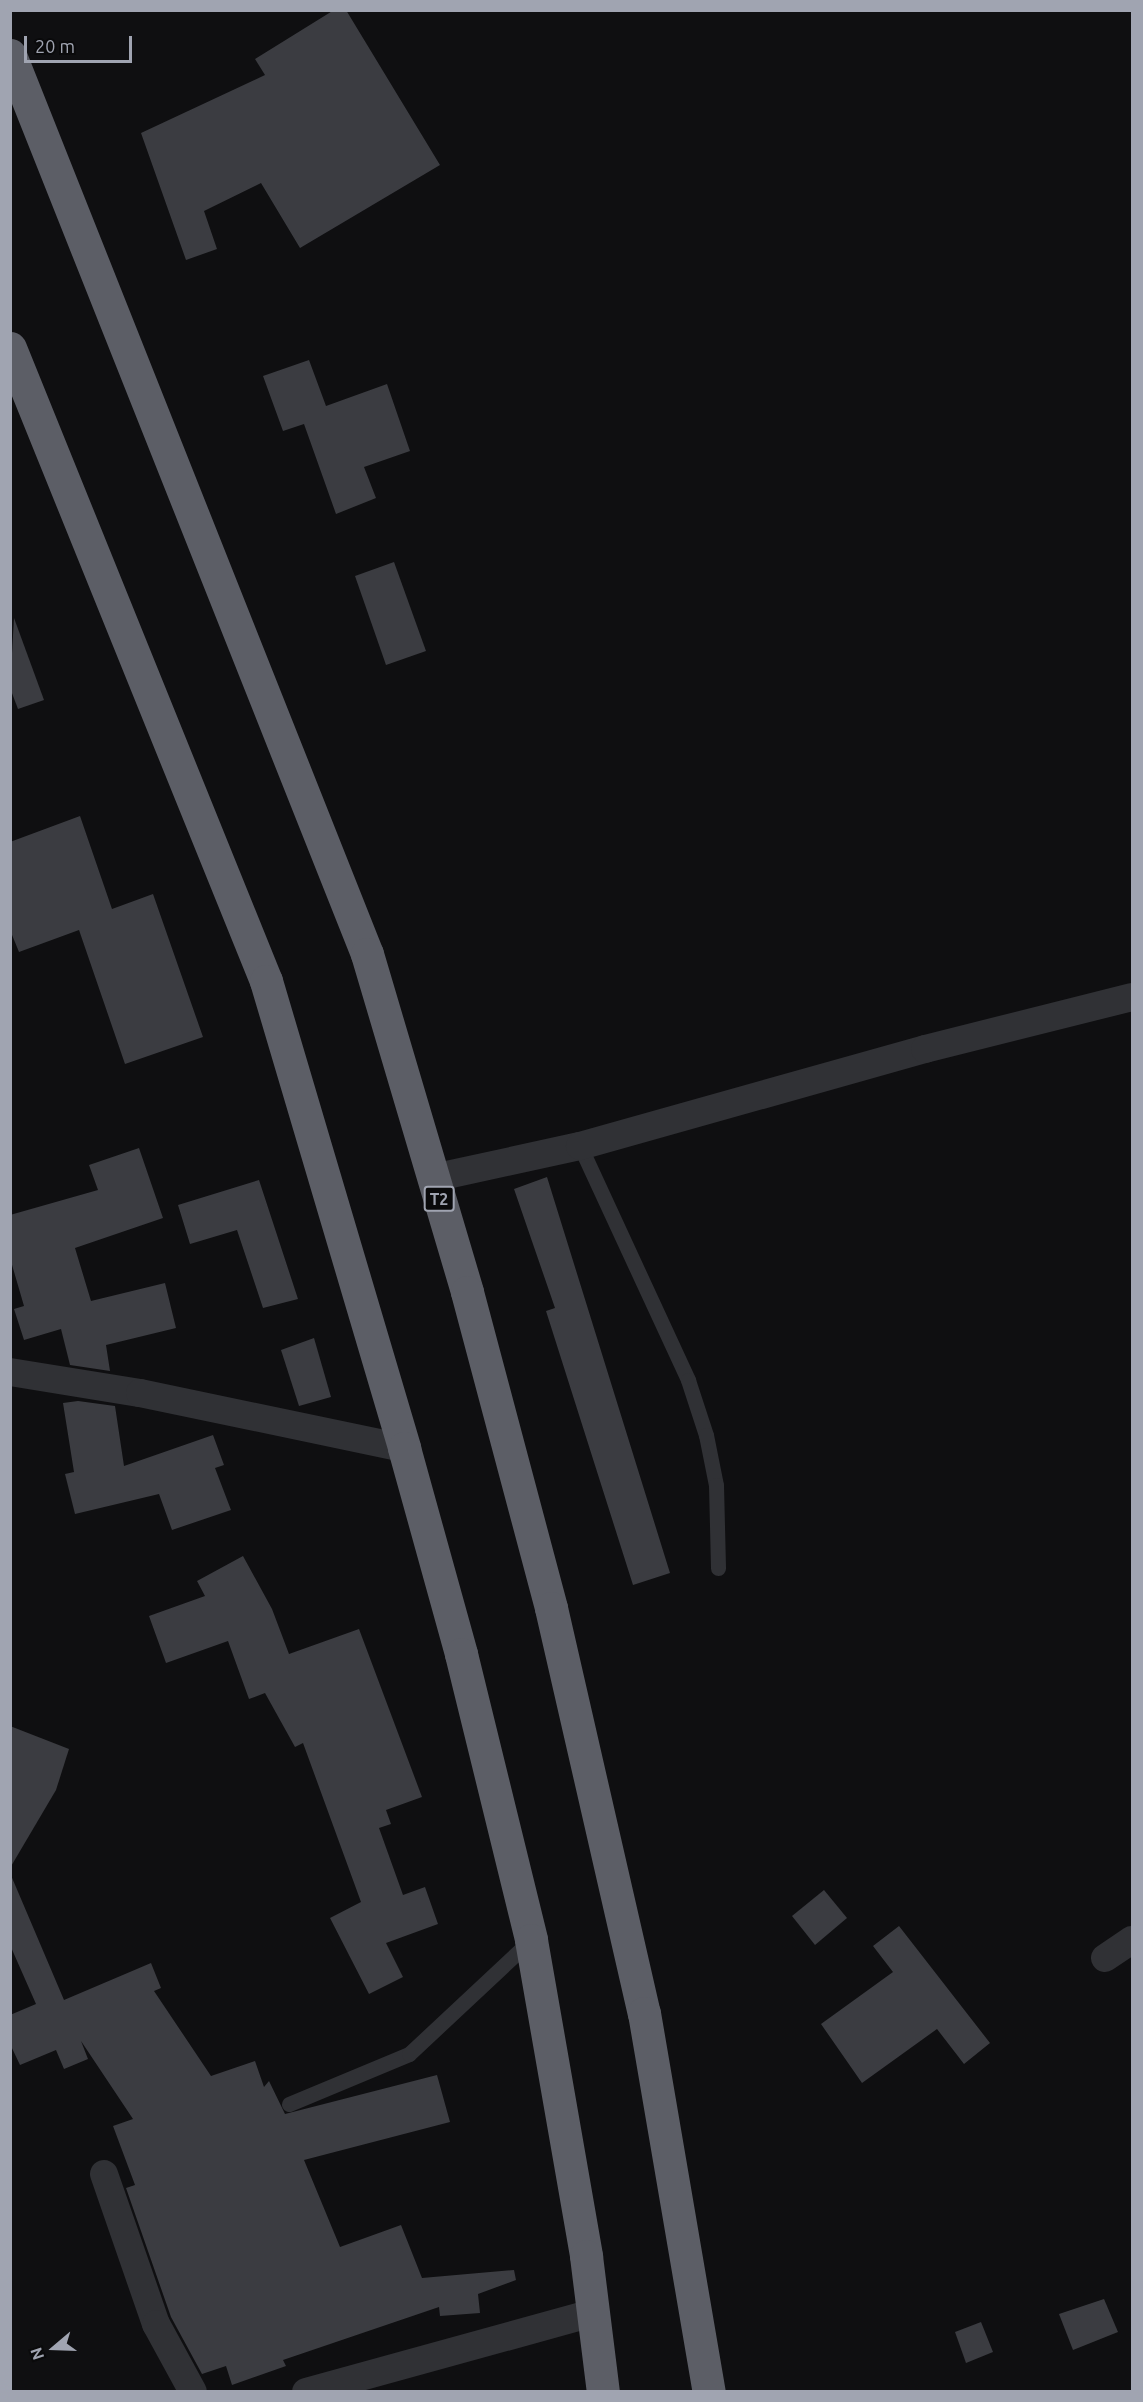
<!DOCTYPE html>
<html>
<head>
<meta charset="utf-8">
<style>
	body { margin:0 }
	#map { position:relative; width:1143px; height:2402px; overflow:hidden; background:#0f0f11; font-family:Ubuntu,sans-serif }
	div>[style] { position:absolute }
	.building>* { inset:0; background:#3b3c41 }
	.lane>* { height:15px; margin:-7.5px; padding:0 7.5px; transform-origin:7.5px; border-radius:7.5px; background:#303135 }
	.street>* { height:28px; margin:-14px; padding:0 14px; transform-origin:14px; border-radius:14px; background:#303135 }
	.highway>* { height:33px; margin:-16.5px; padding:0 16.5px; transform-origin:16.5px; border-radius:16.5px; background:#5c5e66 }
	span { translate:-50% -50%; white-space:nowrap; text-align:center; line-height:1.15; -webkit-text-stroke:5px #0a0a0b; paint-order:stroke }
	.shield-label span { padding:2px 4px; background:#0a0a0b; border:2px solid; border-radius:4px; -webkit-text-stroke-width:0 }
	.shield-label { font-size:16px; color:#a0a4b1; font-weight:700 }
	.frame { position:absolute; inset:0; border:12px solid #a0a4b1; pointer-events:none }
	.north { position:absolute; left:24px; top:2318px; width:60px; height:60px; -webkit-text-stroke:4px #0a0a0b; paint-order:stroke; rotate:251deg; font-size:16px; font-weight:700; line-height:24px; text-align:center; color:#a0a4b1 }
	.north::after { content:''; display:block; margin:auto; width:21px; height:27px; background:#a0a4b1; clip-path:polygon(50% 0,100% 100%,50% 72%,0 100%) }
	.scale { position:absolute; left:24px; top:36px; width:108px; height:27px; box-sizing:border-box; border:3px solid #a0a4b1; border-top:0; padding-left:8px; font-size:18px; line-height:21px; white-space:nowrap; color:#a0a4b1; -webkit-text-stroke:4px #0a0a0b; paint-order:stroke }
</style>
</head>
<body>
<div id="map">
	<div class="building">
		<div style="clip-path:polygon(334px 10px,346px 10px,440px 165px,300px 248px,261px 183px,204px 211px,217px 249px,186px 260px,141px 133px,265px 75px,255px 59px)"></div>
		<div style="clip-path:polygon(309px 360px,326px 406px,387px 384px,410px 451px,364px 467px,376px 498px,336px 514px,304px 424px,283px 431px,263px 376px)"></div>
		<div style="clip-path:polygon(394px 562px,426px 651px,386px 665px,355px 576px)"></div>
		<div style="clip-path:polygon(14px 618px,44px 700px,18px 709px,10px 688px)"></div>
		<div style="clip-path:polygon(80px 816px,112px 909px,153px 894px,203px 1037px,125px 1064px,79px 930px,19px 952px,10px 930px,10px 842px)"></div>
		<div style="clip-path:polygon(139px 1148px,163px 1218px,75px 1248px,91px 1301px,165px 1283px,176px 1328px,106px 1345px,110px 1371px,70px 1365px,61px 1329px,24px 1340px,14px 1309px,24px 1306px,10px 1258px,10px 1215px,98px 1190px,89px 1165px)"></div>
		<div style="clip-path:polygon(547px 1177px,670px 1573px,633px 1585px,546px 1311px,555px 1308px,514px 1189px)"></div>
		<div style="clip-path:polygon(259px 1180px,298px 1299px,263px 1308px,237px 1230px,190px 1244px,178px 1205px)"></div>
		<div style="clip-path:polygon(314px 1338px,331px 1397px,299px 1406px,281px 1350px)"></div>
		<div style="clip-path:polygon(78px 1401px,115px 1406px,124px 1466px,213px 1435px,224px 1465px,215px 1468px,231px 1510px,172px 1530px,159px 1494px,75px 1514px,65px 1474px,74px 1472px,63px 1403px)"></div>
		<div style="clip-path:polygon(243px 1556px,272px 1609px,289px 1654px,359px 1629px,422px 1797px,386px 1810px,391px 1824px,379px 1828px,403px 1895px,425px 1887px,438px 1924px,386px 1943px,403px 1977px,369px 1994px,330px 1918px,361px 1902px,303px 1743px,295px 1747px,265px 1693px,249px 1699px,228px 1641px,166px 1663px,149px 1616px,205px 1596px,197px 1581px)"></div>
		<div style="clip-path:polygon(10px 1726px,69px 1749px,56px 1790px,10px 1868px)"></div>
		<div style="clip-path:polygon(10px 1873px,64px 2000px,151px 1963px,161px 1988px,154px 1991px,211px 2076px,255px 2061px,264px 2087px,269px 2081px,285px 2114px,437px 2075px,450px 2122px,304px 2160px,340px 2247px,401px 2225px,422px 2278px,514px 2270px,516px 2280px,478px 2294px,480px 2313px,440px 2316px,439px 2307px,283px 2360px,286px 2366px,232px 2385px,226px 2366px,202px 2374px,171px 2317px,126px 2188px,135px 2185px,113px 2126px,133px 2119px,81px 2041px,88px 2059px,64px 2069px,56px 2050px,20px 2065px,10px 2044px,10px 2015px,36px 2004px,10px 1945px)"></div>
		<div style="clip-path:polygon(824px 1890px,847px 1918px,815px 1945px,792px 1916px)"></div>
		<div style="clip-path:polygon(899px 1926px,990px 2043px,964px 2064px,937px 2029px,862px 2083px,821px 2024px,893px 1972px,873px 1946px)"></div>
		<div style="clip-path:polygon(1104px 2299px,1118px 2332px,1073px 2350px,1059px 2314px)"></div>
		<div style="clip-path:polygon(981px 2322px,993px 2352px,966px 2363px,955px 2332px)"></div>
	</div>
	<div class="lane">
		<div style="left:580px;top:1146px;width:258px;rotate:65.2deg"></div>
		<div style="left:688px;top:1380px;width:58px;rotate:71.9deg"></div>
		<div style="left:706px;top:1435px;width:51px;rotate:78.7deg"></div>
		<div style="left:716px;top:1485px;width:83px;rotate:88.6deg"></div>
		<div style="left:289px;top:2104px;width:130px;rotate:-22.6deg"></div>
		<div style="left:409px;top:2054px;width:167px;rotate:-43.1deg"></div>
	</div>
	<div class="street">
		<div style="left:433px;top:1178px;width:150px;rotate:-12.3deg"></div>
		<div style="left:580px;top:1146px;width:358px;rotate:-15.7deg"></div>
		<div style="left:925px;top:1049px;width:213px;rotate:-14.1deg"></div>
		<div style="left:10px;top:1372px;width:132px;rotate:9.2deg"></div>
		<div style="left:140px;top:1393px;width:270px;rotate:11.8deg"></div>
		<div style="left:1105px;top:1958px;width:32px;rotate:-34deg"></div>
		<div style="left:104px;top:2174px;width:159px;rotate:70.9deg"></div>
		<div style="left:156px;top:2324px;width:77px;rotate:61.4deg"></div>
		<div style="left:306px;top:2392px;width:298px;rotate:-15.4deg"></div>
	</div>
	<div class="highway">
		<div style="left:10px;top:55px;width:967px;rotate:68.34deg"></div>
		<div style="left:367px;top:954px;width:352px;rotate:73.5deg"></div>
		<div style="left:467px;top:1292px;width:327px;rotate:75.1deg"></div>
		<div style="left:551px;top:1608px;width:416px;rotate:77.1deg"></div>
		<div style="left:644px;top:2013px;width:385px;rotate:80.3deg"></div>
		<div style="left:10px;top:348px;width:683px;rotate:67.98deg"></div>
		<div style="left:266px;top:981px;width:487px;rotate:73.5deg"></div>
		<div style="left:404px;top:1448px;width:214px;rotate:74.5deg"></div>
		<div style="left:461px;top:1654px;width:294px;rotate:76.2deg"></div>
		<div style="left:531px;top:1940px;width:321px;rotate:80.1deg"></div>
		<div style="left:586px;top:2256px;width:137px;rotate:82.9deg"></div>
	</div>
	<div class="shield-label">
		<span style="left:439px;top:1199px">T2</span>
	</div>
	<div class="frame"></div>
	<div class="north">N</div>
	<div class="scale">20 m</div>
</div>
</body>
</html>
